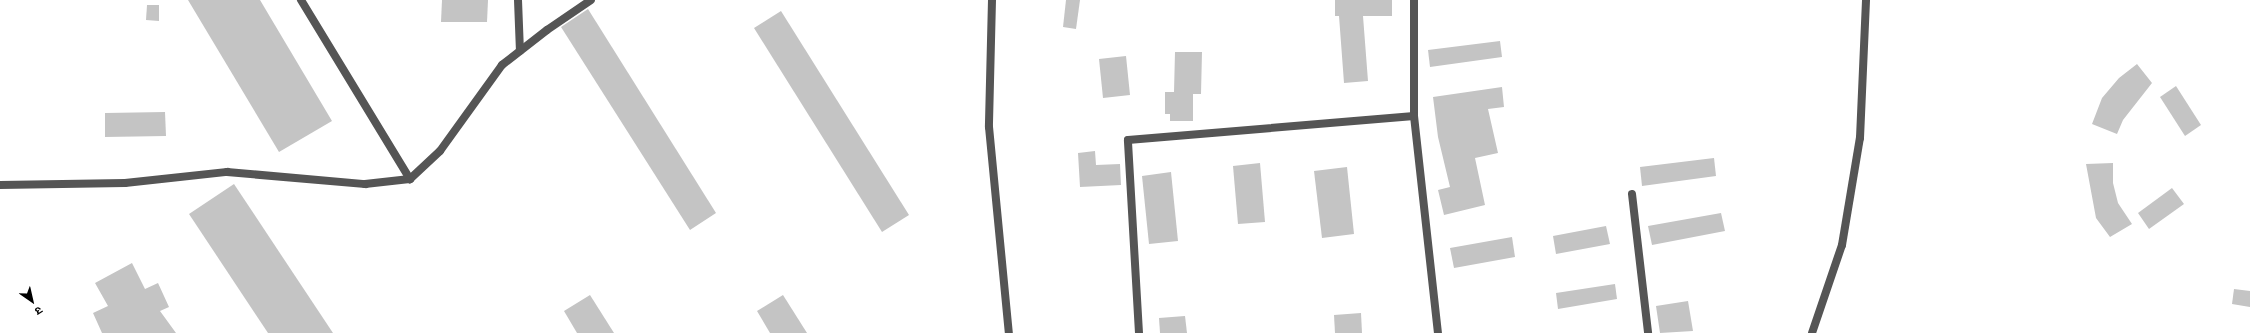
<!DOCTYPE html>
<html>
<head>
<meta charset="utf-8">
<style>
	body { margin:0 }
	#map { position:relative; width:2250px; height:333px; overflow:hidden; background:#fff; font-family:"Titillium Web","Noto Sans Devanagari",sans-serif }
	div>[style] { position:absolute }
	.building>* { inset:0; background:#c4c4c4 }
	.street>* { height:8px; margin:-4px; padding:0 4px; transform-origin:4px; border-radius:4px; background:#555 }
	span { translate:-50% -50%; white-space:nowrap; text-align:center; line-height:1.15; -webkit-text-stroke:4px #fff; paint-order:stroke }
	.north { position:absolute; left:12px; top:281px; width:40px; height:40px; -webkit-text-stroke:3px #fff; paint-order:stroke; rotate:146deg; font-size:11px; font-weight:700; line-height:16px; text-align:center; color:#000 }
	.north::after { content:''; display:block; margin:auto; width:14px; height:18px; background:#000; clip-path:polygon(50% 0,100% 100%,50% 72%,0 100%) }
</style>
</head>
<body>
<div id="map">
	<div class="building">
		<div style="clip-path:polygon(188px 0,260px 0,332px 121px,279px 152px)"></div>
		<div style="clip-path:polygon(442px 0,488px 0,487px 22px,441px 22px)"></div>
		<div style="clip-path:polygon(1066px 0,1080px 0,1076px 29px,1063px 27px)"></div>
		<div style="clip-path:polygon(1335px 0,1392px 0,1392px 16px,1363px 16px,1368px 81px,1344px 83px,1339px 16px,1335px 16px)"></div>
		<div style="clip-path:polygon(147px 5px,159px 5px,159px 21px,146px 20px)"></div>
		<div style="clip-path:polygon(588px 9px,716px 213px,690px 230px,561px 27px)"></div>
		<div style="clip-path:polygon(781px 11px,909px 215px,882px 232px,754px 28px)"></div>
		<div style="clip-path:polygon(1500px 41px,1502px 57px,1430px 67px,1428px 50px)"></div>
		<div style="clip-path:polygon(1175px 52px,1202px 52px,1201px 94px,1193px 94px,1193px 121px,1170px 121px,1170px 114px,1165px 114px,1165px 92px,1174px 92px)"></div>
		<div style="clip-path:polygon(1126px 56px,1130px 95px,1103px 98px,1099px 59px)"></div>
		<div style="clip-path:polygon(2137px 64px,2152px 83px,2123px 120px,2117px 134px,2092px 124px,2102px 98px,2119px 78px)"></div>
		<div style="clip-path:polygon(2176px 86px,2201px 125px,2185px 136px,2160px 97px)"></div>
		<div style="clip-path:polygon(1502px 87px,1504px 107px,1488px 109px,1498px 153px,1475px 158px,1485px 205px,1444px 215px,1438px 190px,1450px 187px,1438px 137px,1433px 97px)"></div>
		<div style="clip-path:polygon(165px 112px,166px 136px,105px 137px,105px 113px)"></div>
		<div style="clip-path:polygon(1095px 151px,1096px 165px,1120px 164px,1121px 185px,1080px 187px,1078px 153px)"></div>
		<div style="clip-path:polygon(1714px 158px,1716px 176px,1642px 186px,1640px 167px)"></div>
		<div style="clip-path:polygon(1260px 163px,1265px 222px,1238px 224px,1233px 166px)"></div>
		<div style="clip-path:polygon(2113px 163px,2113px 183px,2118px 203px,2132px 224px,2110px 237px,2096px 218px,2086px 164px)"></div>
		<div style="clip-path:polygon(1347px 167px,1354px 234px,1322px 238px,1314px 171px)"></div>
		<div style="clip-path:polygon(1171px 172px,1178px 241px,1149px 244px,1142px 176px)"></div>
		<div style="clip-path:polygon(234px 184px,333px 333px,268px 333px,189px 214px)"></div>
		<div style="clip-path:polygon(2172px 188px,2184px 204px,2149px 229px,2138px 213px)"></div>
		<div style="clip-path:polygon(1721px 213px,1725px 231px,1652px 245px,1648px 226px)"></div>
		<div style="clip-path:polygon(1606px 226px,1610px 244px,1556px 254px,1553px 236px)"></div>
		<div style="clip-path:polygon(1512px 237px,1515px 257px,1454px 268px,1450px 248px)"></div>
		<div style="clip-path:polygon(132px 263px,145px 289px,158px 283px,169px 307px,160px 311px,176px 333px,102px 333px,93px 313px,108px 306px,95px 283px)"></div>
		<div style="clip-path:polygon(1615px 284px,1617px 299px,1558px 309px,1556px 293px)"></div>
		<div style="clip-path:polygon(2234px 289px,2250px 291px,2250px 307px,2232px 304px)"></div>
		<div style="clip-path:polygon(590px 295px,614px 333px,577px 333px,564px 311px)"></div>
		<div style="clip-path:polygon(783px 295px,807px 333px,770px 333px,757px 311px)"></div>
		<div style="clip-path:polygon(1688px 301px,1693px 331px,1660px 333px,1656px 306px)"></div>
		<div style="clip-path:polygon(1361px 313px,1362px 333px,1335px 333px,1334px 315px)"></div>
		<div style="clip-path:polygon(1185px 316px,1187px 333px,1160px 333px,1159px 318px)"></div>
	</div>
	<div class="street">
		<div style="left:301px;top:0;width:210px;rotate:58.7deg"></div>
		<div style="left:518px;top:0;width:51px;rotate:87.8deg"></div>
		<div style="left:992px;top:0;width:127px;rotate:91.4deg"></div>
		<div style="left:989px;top:127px;width:207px;rotate:84.5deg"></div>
		<div style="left:1414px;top:0;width:116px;rotate:90deg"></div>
		<div style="left:1414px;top:116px;width:218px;rotate:83.7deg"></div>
		<div style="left:0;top:185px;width:125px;rotate:-0.9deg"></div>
		<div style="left:125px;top:183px;width:103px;rotate:-6.2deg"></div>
		<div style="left:227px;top:172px;width:139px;rotate:5deg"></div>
		<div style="left:365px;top:184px;width:45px;rotate:-6.3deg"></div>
		<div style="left:410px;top:179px;width:41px;rotate:-43deg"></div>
		<div style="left:440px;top:151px;width:106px;rotate:-54.2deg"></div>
		<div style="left:502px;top:65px;width:57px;rotate:-37.9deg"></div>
		<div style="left:547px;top:30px;width:53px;rotate:-34.3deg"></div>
		<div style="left:1632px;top:194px;width:140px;rotate:83.4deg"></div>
		<div style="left:1139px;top:333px;width:193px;rotate:-93.3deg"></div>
		<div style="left:1128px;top:140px;width:287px;rotate:-4.8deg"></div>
		<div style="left:1812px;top:333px;width:93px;rotate:-71.2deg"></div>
		<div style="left:1842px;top:245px;width:109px;rotate:-80.5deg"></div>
		<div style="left:1860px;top:138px;width:138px;rotate:-87.5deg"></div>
	</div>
	<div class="north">उ</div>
</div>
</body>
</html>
